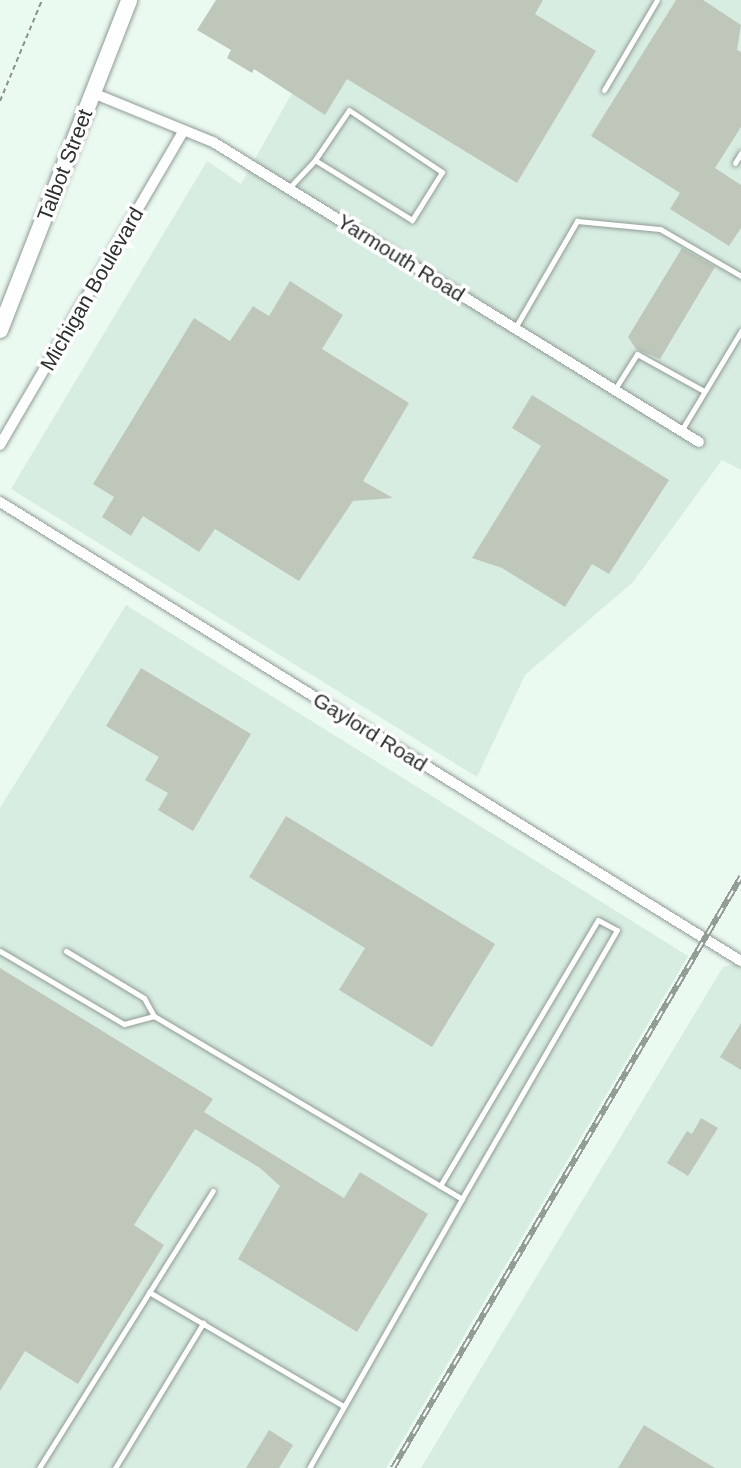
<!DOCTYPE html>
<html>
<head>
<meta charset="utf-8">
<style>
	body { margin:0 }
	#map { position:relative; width:741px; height:1468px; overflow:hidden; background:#ebfaf1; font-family:Helvetica,sans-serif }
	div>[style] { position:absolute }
	.built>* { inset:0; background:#d8ede1 }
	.building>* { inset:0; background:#bfc7bb }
	.path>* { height:2px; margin-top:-1px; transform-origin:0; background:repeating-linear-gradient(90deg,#89938d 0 5px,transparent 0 8.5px) }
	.roads { filter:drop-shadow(0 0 2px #8f9c95) drop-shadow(0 0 2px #8f9c95) }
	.lane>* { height:5px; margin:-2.5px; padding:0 2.5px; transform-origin:2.5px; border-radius:2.5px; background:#fff }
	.street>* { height:10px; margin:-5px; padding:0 5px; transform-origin:5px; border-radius:5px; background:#fff }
	.secondary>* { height:16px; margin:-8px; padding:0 8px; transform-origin:8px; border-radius:8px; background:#fff }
	.rail>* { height:6px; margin-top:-3px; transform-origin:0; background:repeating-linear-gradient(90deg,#fff 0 10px,#929d96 0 20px); box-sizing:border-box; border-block:2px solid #929d96 }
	span { translate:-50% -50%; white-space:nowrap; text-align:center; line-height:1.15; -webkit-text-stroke:7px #fff; paint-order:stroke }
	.street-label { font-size:21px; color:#2c312e }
</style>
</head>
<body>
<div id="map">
	<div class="built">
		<div style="clip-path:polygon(344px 0,741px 0,741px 470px,722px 460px,633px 582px,525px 675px,477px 777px,11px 489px,207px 161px,241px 184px)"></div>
		<div style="clip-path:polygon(126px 605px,688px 956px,386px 1468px,0 1468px,0 808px)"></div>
		<div style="clip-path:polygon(741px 963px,741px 1468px,421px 1468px,723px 967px)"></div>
	</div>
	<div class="building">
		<div style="clip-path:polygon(216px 0,543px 0,535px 14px,596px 51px,517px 183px,347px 79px,325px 115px,254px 69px,252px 73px,227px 58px,231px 50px,197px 30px)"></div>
		<div style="clip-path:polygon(676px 0,703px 0,741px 25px,737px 50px,741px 52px,741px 127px,715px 168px,741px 185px,741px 228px,729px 246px,670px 209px,680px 193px,591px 136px)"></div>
		<div style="clip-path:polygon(682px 248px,715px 267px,660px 359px,636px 349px,628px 337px)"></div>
		<div style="clip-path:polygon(290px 281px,343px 315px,322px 349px,409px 403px,363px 481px,393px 498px,353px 501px,299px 581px,215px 529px,199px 552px,143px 516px,131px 536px,102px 517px,114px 497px,93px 484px,194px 318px,230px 341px,253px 306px,269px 316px)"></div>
		<div style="clip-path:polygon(532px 395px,669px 480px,609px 574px,592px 564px,565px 607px,502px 568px,472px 558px,541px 446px,512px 428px)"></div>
		<div style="clip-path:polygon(141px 668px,251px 734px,193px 831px,158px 810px,168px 793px,145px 780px,159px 757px,106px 726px)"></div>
		<div style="clip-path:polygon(286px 816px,495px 944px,432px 1047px,339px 990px,365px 948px,249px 877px)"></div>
		<div style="clip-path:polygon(0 968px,213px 1099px,204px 1112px,344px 1198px,360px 1172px,428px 1214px,357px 1332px,238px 1259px,280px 1186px,260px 1168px,195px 1129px,134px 1225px,164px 1245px,78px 1384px,25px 1351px,0 1391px)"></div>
		<div style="clip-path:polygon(741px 1023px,741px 1070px,720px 1057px)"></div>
		<div style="clip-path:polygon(701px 1118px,718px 1128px,688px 1176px,667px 1163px,687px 1131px,692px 1134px)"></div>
		<div style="clip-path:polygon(644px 1425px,715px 1468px,618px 1468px)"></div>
		<div style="clip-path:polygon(269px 1430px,293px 1445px,279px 1468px,246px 1468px)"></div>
	</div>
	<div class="path">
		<div style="left:0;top:101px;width:109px;rotate:-67.4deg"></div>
	</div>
	<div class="roads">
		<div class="lane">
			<div style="left:604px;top:90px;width:104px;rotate:-59.5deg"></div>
			<div style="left:735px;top:163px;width:12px;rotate:-59deg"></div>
			<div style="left:289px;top:188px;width:38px;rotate:-47deg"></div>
			<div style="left:315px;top:160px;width:60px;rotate:-55.8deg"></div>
			<div style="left:349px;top:110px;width:112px;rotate:33.7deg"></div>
			<div style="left:442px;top:172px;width:57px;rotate:122deg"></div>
			<div style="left:412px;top:220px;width:114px;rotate:-148.3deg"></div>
			<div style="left:515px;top:328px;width:124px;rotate:-59.9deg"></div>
			<div style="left:577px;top:221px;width:83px;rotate:5.5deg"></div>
			<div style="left:660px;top:229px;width:94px;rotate:30.1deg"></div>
			<div style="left:615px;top:389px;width:41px;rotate:-57.8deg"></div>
			<div style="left:637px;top:354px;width:77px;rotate:28.9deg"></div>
			<div style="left:681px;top:431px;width:117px;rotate:-59deg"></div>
			<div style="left:0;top:951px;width:144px;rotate:30.5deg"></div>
			<div style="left:124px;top:1024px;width:31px;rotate:-15deg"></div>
			<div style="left:154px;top:1016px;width:358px;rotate:30.7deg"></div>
			<div style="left:462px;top:1199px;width:309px;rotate:119.6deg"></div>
			<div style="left:66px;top:951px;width:91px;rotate:31.1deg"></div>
			<div style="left:144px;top:998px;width:21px;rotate:61deg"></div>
			<div style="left:440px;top:1186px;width:309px;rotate:-59.3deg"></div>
			<div style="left:598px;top:920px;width:21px;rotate:28deg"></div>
			<div style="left:617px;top:930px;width:310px;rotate:120deg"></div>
			<div style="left:149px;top:1292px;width:225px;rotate:30.4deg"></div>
			<div style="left:39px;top:1468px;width:327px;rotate:-57.9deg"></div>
			<div style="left:115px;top:1468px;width:170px;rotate:-58.7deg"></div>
		</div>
		<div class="street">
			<div style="left:93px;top:93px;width:130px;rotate:22.2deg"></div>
			<div style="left:213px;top:142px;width:571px;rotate:31.69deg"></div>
			<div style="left:0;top:445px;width:363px;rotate:-59.7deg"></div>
			<div style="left:0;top:502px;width:872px;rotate:31.78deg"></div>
		</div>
		<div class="secondary">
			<div style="left:0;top:330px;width:354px;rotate:-68.6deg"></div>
		</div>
	</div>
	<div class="rail">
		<div style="left:393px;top:1468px;width:686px;rotate:-59.51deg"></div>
	</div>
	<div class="street-label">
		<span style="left:65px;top:165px;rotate:-69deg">Talbot Street</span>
		<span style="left:401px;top:258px;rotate:32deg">Yarmouth Road</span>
		<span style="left:92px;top:289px;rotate:-60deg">Michigan Boulevard</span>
		<span style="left:370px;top:732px;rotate:32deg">Gaylord Road</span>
	</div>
</div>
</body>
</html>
